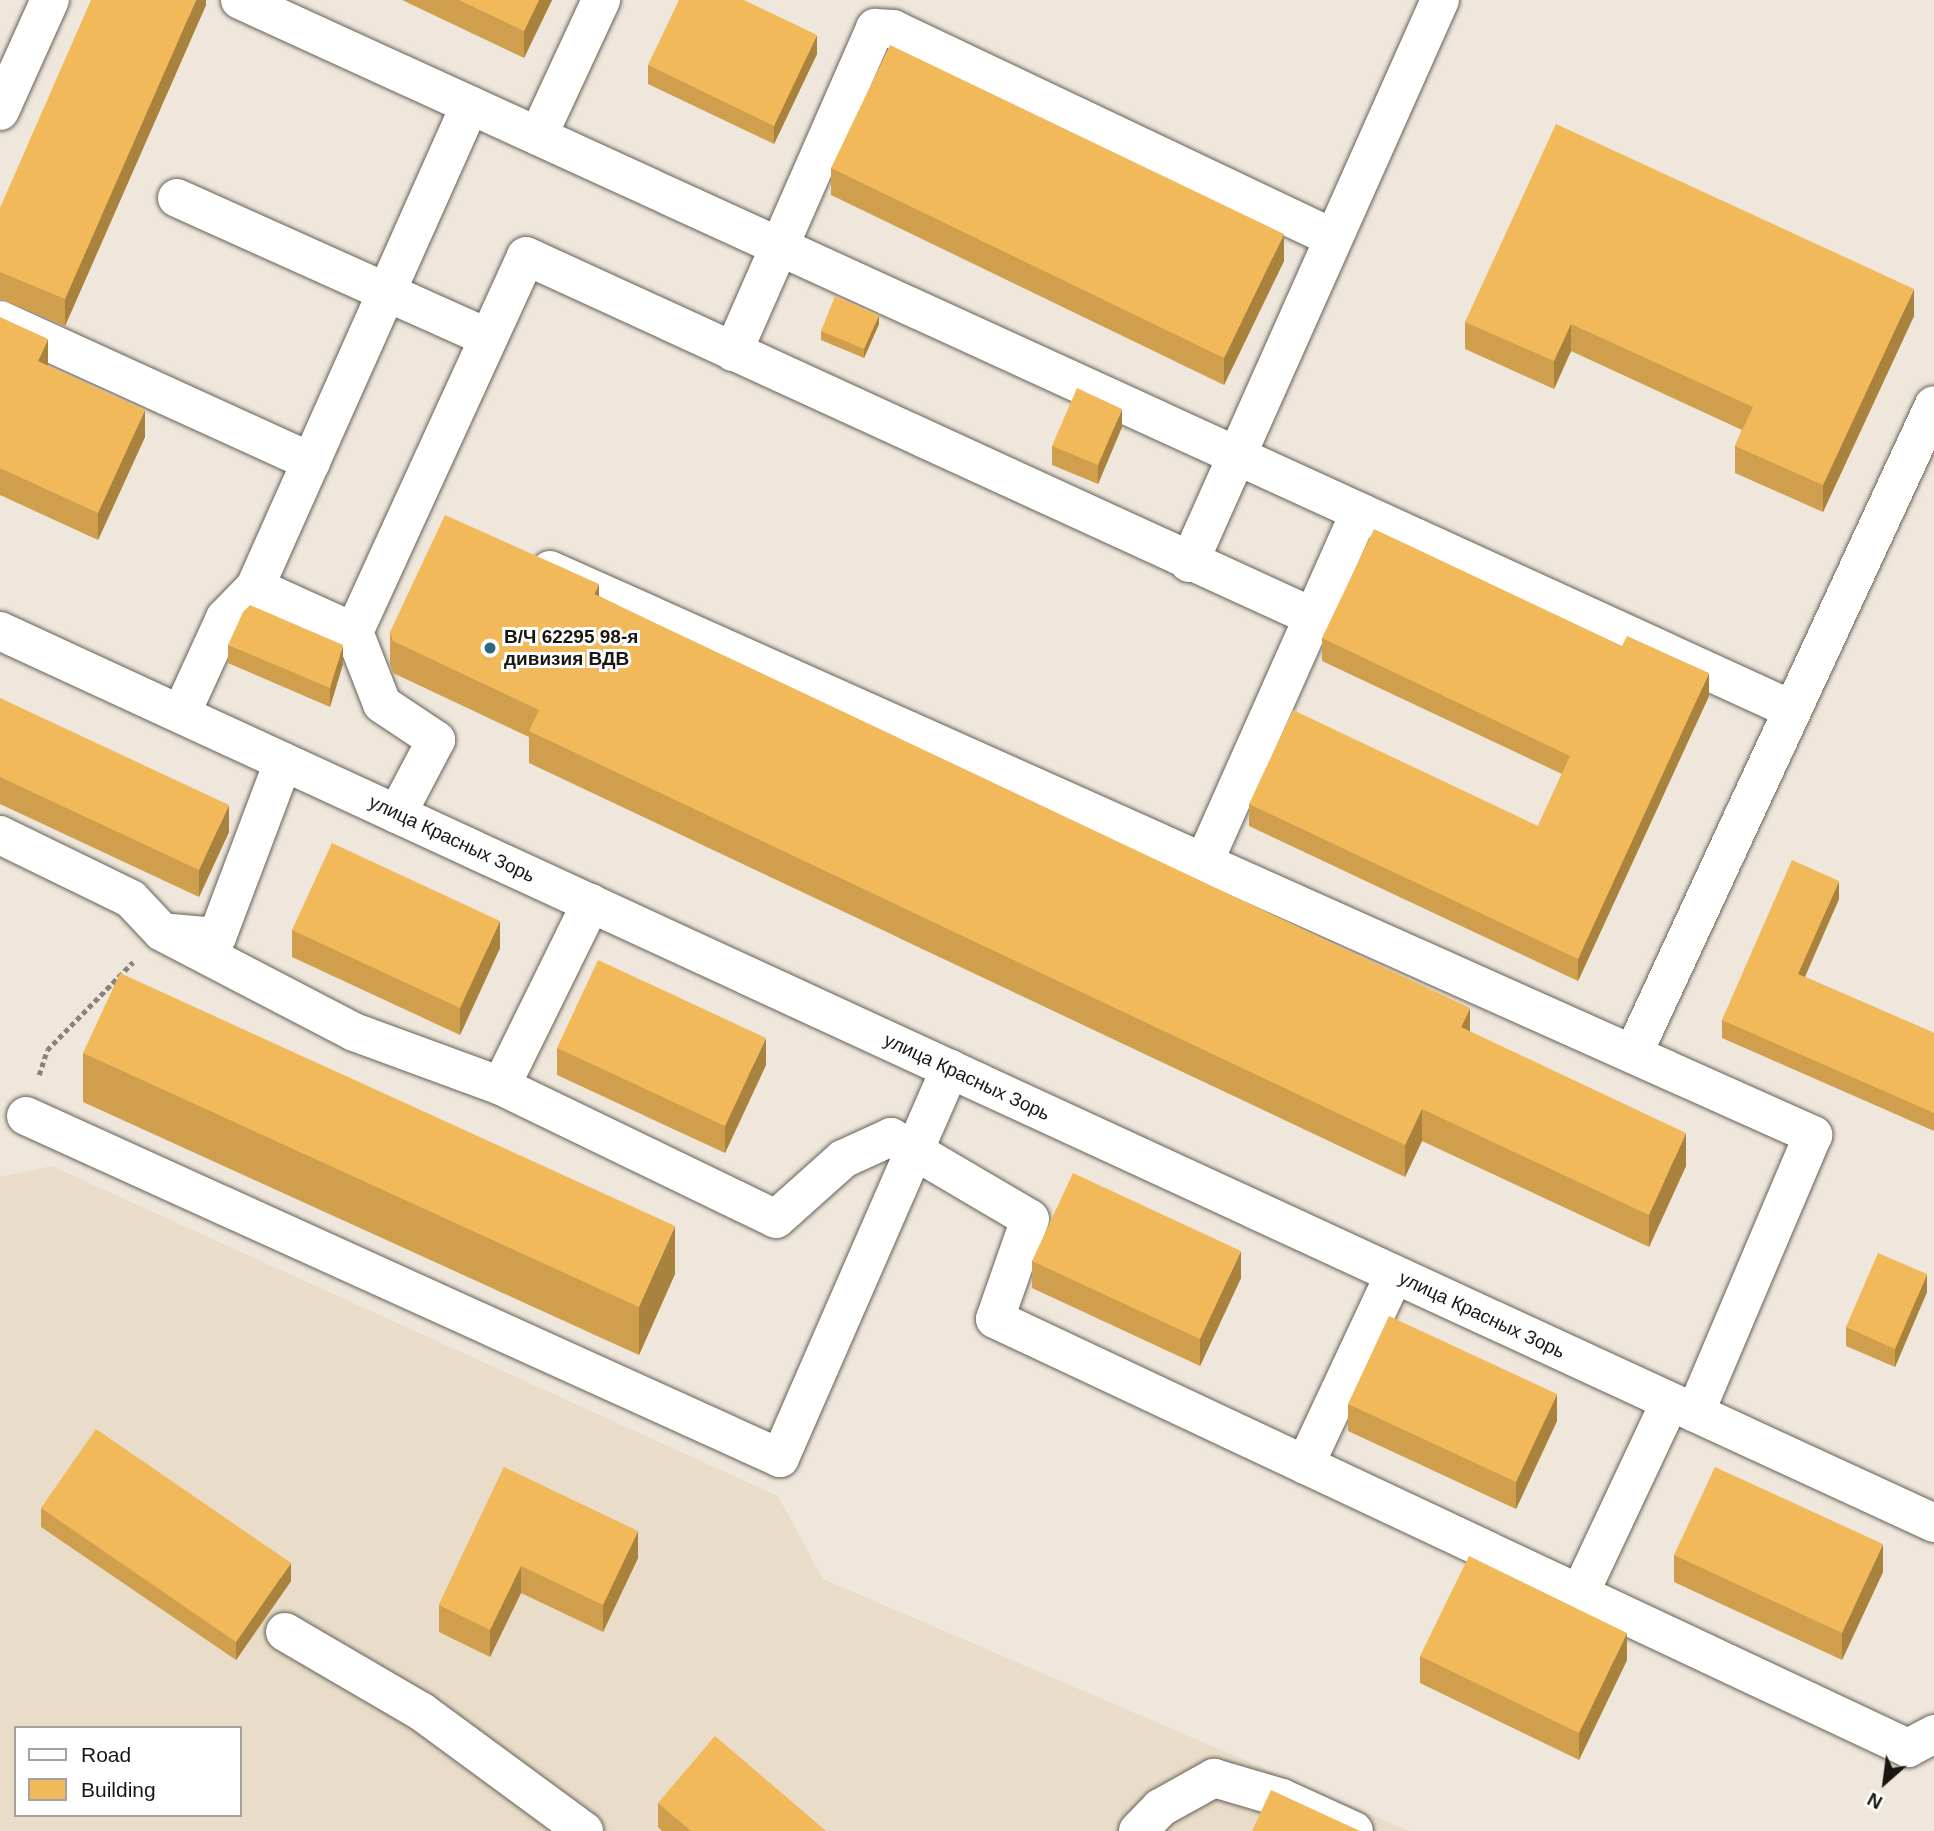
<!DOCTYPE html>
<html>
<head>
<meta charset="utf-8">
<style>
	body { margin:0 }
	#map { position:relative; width:1934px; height:1831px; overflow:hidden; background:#efe7db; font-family:Arial,sans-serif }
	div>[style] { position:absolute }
	.built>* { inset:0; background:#e9ddca }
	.path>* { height:4.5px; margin-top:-2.25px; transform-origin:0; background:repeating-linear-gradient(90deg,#89837b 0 5px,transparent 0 8.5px) }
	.roads { filter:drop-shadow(0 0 2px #686157) drop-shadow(0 0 2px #686157) }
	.minor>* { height:38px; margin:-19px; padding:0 19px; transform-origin:19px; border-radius:19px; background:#fff }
	.wall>* { inset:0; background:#cf9f4d }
	.shaded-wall>* { inset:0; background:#a9823e }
	.building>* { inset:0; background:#f1b959 }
	.dots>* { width:19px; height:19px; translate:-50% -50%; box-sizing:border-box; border:4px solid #fff; border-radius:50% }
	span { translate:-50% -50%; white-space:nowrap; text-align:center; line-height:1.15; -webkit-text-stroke:6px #fff; paint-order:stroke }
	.poi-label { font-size:19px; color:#1a1713; font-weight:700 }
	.left { translate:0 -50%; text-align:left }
	.street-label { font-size:19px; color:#1a1713 }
	.legend { position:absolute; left:14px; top:1726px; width:228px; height:91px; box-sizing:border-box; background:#fff; border:2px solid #a3a2a1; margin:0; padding:9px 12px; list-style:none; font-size:21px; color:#1a1713 }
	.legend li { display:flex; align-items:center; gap:14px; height:35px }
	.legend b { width:35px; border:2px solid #a3a2a1 }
	.north { position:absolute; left:1850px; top:1747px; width:70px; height:70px; -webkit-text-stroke:5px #fff; paint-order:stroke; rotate:208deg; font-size:19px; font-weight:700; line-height:28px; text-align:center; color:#1a1713 }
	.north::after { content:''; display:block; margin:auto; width:24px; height:32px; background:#1a1713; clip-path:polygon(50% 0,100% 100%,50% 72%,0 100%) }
</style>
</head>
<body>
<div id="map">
	<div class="built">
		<div style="clip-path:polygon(evenodd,52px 1166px,778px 1496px,823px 1579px,1409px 1831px,0 1831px,0 1177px,52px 1166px,16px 1728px,240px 1728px,240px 1815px,16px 1815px,16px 1728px)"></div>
	</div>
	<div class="path">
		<div style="left:39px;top:1075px;width:26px;rotate:-72deg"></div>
		<div style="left:47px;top:1050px;width:123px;rotate:-45.7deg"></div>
	</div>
	<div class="roads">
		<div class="minor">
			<div style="left:240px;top:0;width:1705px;rotate:24.57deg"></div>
			<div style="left:470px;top:105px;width:528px;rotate:114.04deg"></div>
			<div style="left:255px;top:587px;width:109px;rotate:24.4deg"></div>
			<div style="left:354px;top:632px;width:413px;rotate:-65.4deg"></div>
			<div style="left:526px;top:256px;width:866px;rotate:24.64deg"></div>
			<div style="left:0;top:111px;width:122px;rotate:-65.8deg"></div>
			<div style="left:538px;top:136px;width:150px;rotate:-65.1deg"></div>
			<div style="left:177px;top:198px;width:341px;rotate:24.2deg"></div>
			<div style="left:0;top:320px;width:342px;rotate:24.5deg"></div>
			<div style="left:733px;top:352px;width:354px;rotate:-66.3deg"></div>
			<div style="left:875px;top:28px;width:18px;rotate:3deg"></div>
			<div style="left:893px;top:29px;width:487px;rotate:25.4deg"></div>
			<div style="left:1189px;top:563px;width:616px;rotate:-65.97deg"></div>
			<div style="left:550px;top:570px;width:1384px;rotate:24.1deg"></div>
			<div style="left:1813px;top:1135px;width:302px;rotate:113deg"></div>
			<div style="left:0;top:631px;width:2130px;rotate:24.76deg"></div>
			<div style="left:354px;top:632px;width:77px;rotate:68.7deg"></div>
			<div style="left:382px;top:704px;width:65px;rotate:33.7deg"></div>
			<div style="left:436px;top:740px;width:84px;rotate:117.8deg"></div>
			<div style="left:181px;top:714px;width:106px;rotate:-65.4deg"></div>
			<div style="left:225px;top:618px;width:43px;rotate:-45.9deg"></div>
			<div style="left:0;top:835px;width:146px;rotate:26deg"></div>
			<div style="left:131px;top:899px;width:45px;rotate:46.8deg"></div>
			<div style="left:162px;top:932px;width:216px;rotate:27.5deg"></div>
			<div style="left:354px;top:1032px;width:157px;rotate:20.2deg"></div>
			<div style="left:1204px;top:862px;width:383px;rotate:-66deg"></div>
			<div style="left:591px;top:903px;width:204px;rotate:116.2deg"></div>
			<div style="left:501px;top:1086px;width:305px;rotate:25.8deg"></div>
			<div style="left:776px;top:1219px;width:90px;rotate:-41.8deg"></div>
			<div style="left:843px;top:1159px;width:53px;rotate:-24.6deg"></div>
			<div style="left:891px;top:1137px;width:161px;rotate:30.5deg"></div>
			<div style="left:1030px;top:1219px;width:106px;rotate:109.3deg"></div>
			<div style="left:995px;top:1319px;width:1009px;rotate:25.17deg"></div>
			<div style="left:1908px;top:1748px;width:30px;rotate:-28deg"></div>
			<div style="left:171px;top:933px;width:46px;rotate:5deg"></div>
			<div style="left:217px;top:937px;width:187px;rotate:-69.3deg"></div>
			<div style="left:1633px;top:1054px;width:715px;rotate:-65.12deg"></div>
			<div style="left:26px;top:1116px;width:828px;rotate:24.4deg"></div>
			<div style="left:780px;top:1458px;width:425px;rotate:-66.4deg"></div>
			<div style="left:1305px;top:1465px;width:210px;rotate:-64.9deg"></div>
			<div style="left:1580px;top:1593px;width:211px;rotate:-64.8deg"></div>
			<div style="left:285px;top:1632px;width:159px;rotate:30.3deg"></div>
			<div style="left:422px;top:1712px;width:201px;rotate:36.3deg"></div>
			<div style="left:1138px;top:1831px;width:32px;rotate:-46deg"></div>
			<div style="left:1160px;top:1808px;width:62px;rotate:-29.1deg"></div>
			<div style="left:1214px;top:1778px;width:71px;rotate:16.4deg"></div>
			<div style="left:1282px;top:1798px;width:79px;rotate:24.6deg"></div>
		</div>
	</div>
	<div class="wall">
		<div style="clip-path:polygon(206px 0,206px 5px,65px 326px,0 299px,0 208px)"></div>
		<div style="clip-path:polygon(402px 0,552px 0,524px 58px)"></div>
		<div style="clip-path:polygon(817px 54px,774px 144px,648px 84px,648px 65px)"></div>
		<div style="clip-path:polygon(831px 168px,1284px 261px,1224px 385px,831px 195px)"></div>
		<div style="clip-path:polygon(1914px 316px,1823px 512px,1735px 473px,1735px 446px,1742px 430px,1571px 351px,1554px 389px,1465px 349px,1465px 322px)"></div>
		<div style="clip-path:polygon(0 317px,48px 366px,145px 437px,98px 540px,0 495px)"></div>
		<div style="clip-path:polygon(879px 324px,864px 358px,821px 340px,821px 331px)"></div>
		<div style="clip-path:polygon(1122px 427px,1098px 484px,1052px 465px,1052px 446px)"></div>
		<div style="clip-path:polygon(599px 596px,1470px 1032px,1686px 1166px,1649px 1247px,1422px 1141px,1405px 1177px,529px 763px,529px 737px,393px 673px,390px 664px,390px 632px)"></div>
		<div style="clip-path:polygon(1322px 638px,1709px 696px,1578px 981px,1249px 826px,1249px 804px,1538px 826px,1562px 774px,1322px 661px)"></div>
		<div style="clip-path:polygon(228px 645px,343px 664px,330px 707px,228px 663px)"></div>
		<div style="clip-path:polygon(0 698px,229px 832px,199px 897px,0 804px)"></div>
		<div style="clip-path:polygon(1839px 899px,1805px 977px,1934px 1033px,1934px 1131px,1722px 1038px,1722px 1020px)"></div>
		<div style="clip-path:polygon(292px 930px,500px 948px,460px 1035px,292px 957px)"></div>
		<div style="clip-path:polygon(557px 1048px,766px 1065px,725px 1153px,557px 1075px)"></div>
		<div style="clip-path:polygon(83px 1053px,675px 1274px,639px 1355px,83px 1102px)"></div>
		<div style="clip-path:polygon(1032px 1261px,1241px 1278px,1200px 1366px,1032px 1288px)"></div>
		<div style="clip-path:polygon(1927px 1292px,1895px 1367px,1846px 1346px,1846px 1327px)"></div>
		<div style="clip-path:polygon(1348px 1404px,1557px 1421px,1516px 1509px,1348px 1431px)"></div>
		<div style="clip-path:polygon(504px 1467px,638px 1558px,603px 1632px,521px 1593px,490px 1657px,439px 1632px,439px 1605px)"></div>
		<div style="clip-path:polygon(41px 1508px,291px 1581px,236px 1660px,41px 1527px)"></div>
		<div style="clip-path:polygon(1674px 1555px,1883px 1572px,1842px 1660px,1674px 1582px)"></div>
		<div style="clip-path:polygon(1420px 1656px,1627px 1660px,1579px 1760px,1420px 1683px)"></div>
		<div style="clip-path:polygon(658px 1803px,826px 1831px,662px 1831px,658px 1827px)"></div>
	</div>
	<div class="shaded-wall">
		<div style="clip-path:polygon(196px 0,206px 0,206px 5px,65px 326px,65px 299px)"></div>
		<div style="clip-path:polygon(539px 0,552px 0,524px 58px,524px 31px)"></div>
		<div style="clip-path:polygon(817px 35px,817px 54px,774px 144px,774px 126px)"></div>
		<div style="clip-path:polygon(1284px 234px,1284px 261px,1224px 385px,1224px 358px)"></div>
		<div style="clip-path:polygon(1914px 289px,1914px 316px,1823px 512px,1823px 485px)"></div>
		<div style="clip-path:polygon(879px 315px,879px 324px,864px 358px,864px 349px)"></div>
		<div style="clip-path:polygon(1571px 324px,1571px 351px,1554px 389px,1554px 361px)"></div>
		<div style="clip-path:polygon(48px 339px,48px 366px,38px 361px)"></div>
		<div style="clip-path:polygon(1122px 409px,1122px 427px,1098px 484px,1098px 465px)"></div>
		<div style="clip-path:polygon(145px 410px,145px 437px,98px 540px,98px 513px)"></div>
		<div style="clip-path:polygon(599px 584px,599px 616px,594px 594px)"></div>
		<div style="clip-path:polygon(343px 645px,343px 664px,330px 707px,330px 688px)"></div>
		<div style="clip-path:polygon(1709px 673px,1709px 696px,1578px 981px,1578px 959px)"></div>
		<div style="clip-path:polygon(229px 805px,229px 832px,199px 897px,199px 870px)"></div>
		<div style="clip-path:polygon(1839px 881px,1839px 899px,1798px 992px,1798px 974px)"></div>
		<div style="clip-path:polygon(500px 921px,500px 948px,460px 1035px,460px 1008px)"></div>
		<div style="clip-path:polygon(1470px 1008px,1470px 1041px,1461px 1027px)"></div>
		<div style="clip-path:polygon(766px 1038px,766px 1065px,725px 1153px,725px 1126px)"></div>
		<div style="clip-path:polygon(1422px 1109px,1422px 1141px,1405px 1177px,1405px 1145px)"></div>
		<div style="clip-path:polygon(1686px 1133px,1686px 1166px,1649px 1247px,1649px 1215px)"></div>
		<div style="clip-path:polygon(675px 1226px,675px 1274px,639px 1355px,639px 1307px)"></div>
		<div style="clip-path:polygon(1241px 1251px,1241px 1278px,1200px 1366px,1200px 1339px)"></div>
		<div style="clip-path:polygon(1927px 1274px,1927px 1292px,1895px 1367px,1895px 1349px)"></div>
		<div style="clip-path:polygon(1557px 1394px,1557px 1421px,1516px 1509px,1516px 1482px)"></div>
		<div style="clip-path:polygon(638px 1531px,638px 1558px,603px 1632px,603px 1605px)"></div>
		<div style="clip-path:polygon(1883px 1544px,1883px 1572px,1842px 1660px,1842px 1633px)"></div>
		<div style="clip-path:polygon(291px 1563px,291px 1581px,236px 1660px,236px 1642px)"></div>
		<div style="clip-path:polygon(521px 1566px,521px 1593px,490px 1657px,490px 1630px)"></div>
		<div style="clip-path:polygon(1627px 1633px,1627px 1660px,1579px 1760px,1579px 1733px)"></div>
	</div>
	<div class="building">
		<div style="clip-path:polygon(91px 0,196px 0,65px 299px,0 272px,0 208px)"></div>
		<div style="clip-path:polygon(459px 0,539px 0,524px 31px)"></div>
		<div style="clip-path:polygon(679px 0,744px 0,817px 35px,774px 126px,648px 65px)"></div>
		<div style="clip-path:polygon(890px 45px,1284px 234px,1224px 358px,831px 168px)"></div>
		<div style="clip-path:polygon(1556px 124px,1914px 289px,1823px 485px,1735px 446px,1753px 407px,1571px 324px,1554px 361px,1465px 322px)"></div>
		<div style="clip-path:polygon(835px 296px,879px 315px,864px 349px,821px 331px)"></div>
		<div style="clip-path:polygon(0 317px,48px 339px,38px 361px,145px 410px,98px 513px,0 468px)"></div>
		<div style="clip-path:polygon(1077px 388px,1122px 409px,1098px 465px,1052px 446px)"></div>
		<div style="clip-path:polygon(445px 515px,599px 584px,594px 594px,1470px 1008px,1461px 1027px,1686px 1133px,1649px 1215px,1422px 1109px,1405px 1145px,529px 731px,539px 710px,393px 641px,390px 632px)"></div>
		<div style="clip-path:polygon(1374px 529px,1622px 646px,1627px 636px,1709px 673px,1578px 959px,1249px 804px,1293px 710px,1538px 826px,1570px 756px,1322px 638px)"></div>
		<div style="clip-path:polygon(250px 605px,343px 645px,330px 688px,228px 645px,243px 612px)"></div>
		<div style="clip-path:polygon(0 698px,229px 805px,199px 870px,0 777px)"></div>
		<div style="clip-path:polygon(332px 843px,500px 921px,460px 1008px,292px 930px)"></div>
		<div style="clip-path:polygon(1792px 860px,1839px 881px,1798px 974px,1934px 1033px,1934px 1113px,1722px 1020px)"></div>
		<div style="clip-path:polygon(598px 960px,766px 1038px,725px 1126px,557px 1048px)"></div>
		<div style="clip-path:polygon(120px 973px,675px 1226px,639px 1307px,83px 1053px)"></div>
		<div style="clip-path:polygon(1073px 1173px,1241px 1251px,1200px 1339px,1032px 1261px)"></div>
		<div style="clip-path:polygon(1878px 1253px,1927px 1274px,1895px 1349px,1846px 1327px)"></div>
		<div style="clip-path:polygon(1389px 1316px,1557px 1394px,1516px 1482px,1348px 1404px)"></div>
		<div style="clip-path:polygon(96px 1429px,291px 1563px,236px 1642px,41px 1508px)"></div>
		<div style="clip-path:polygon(504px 1467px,638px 1531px,603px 1605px,521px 1566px,490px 1630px,439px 1605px)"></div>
		<div style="clip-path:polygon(1715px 1467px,1883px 1544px,1842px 1633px,1674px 1555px)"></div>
		<div style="clip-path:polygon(1469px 1556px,1627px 1633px,1579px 1733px,1420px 1656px)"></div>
		<div style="clip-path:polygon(715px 1736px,826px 1831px,691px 1831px,658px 1803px)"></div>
		<div style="clip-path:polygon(1271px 1790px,1360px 1831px,1252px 1831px)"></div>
	</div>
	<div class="dots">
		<div style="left:490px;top:648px;background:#2d6780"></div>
	</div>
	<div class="poi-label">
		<span class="left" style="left:504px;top:648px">В/Ч 62295 98-я<br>дивизия ВДВ</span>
	</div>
	<div class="street-label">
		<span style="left:452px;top:839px;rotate:25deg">улица Красных Зорь</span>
		<span style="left:967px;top:1077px;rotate:25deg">улица Красных Зорь</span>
		<span style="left:1482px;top:1315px;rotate:25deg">улица Красных Зорь</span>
	</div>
	<ul class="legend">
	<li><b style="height:9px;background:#fff"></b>Road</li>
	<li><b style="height:19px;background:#f1b959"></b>Building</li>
	</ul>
	<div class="north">N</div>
</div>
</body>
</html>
